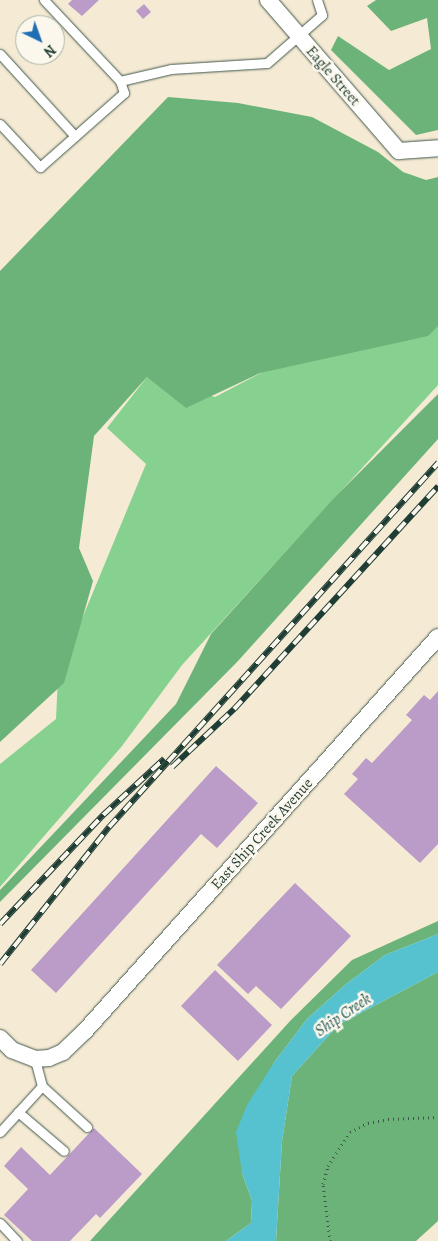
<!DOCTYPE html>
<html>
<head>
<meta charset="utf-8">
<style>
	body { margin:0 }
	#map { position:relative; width:438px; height:1241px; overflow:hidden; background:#f5ead3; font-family:Alegreya,serif }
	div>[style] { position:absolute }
	.green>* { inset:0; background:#86d18f }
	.forest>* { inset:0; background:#6cb37a }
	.water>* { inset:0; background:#56c2cf }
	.building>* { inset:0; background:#bb9bc8 }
	.path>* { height:3px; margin-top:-1.5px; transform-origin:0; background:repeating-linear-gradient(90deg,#3f574c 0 1px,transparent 0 5px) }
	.roads { filter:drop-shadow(0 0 1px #3f574c) drop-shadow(0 0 1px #3f574c) }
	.service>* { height:9px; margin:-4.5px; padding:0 4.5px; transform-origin:4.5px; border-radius:4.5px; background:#fff }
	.minor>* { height:16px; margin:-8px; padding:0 8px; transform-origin:8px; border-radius:8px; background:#fff }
	.rail>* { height:5.5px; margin-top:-2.75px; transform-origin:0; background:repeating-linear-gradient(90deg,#fbf7ec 0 11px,#1f3d34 0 22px); box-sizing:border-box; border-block:1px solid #1f3d34 }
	span { translate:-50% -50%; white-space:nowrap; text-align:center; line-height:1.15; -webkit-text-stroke:5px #fbf7ec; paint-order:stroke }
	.street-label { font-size:15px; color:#1f3d34 }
	.water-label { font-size:16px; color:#2d5e5b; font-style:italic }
	.north { position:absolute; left:15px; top:15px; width:50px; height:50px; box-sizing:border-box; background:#fbf7ec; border:1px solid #a3ada2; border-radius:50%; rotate:138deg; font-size:14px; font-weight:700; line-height:20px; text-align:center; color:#1f3d34 }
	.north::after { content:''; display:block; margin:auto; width:18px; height:22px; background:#1f6fb2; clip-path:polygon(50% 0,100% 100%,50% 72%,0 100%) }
</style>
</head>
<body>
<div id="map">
	<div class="green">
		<div style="clip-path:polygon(438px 308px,438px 385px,182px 665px,122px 746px,0 887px,0 764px,56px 719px,58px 677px,146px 464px,107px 428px,147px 377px,215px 397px,339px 332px)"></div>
	</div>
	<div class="forest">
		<div style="clip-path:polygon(376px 0,438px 0,438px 130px,416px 135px,331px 50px,338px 36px,389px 70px,431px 49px,427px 18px,391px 31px,367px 6px)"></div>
		<div style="clip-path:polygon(168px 97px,238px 103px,312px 117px,378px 152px,403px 172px,426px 180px,438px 177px,438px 326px,428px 336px,260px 373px,186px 408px,147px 377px,94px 436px,79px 548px,93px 581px,64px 683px,0 742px,0 271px)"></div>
		<div style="clip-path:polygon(438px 394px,438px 439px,238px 661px,0 902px,0 890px,176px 704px,211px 634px,335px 497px)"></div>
		<div style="clip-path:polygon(438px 921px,438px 934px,385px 955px,346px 984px,307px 1019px,273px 1064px,242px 1173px,252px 1201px,251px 1223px,226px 1241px,90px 1241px,291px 1020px,352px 960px)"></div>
		<div style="clip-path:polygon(438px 972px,438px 1221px,416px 1241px,276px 1241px,282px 1141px,292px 1076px,338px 1025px)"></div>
	</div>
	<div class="water">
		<div style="clip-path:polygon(438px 934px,438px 972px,338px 1025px,292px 1076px,282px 1141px,276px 1241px,226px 1241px,251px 1223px,252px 1201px,242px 1173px,236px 1132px,247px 1105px,273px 1064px,307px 1019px,346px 984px,385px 955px)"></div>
	</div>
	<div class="building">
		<div style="clip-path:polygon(72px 0,99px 0,82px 16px,68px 4px)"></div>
		<div style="clip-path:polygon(144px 4px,151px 12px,143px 19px,136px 11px)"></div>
		<div style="clip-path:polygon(438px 691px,438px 844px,420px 863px,344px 794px,358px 779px,352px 774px,366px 758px,372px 763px,412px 720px,406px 715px,424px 695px,430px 700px)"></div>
		<div style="clip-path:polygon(216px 766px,258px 803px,217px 848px,201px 834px,56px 993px,31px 970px)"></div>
		<div style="clip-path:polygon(295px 883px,351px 936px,281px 1009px,256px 986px,248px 994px,217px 965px)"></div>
		<div style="clip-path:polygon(215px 970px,272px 1025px,238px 1061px,181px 1006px)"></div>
		<div style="clip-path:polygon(94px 1128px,142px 1174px,100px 1218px,96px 1214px,70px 1241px,32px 1241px,4px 1215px,28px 1189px,4px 1166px,21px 1147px,50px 1175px)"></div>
	</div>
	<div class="path">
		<div style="left:330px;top:1241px;width:57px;rotate:-97deg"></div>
		<div style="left:323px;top:1184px;width:19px;rotate:-74deg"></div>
		<div style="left:328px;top:1166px;width:40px;rotate:-57.1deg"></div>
		<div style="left:350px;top:1132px;width:20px;rotate:-27deg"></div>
		<div style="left:368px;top:1123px;width:20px;rotate:-11deg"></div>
		<div style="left:388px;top:1119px;width:50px;rotate:-2.3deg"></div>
	</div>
	<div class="roads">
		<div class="service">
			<div style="left:44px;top:0;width:111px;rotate:46.8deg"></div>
			<div style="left:120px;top:81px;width:52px;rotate:-13.2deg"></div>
			<div style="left:171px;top:69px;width:96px;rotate:-3.6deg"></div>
			<div style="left:267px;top:63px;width:73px;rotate:-41.1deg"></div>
			<div style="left:322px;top:15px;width:16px;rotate:-108deg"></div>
			<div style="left:0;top:54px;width:111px;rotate:47.6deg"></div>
			<div style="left:0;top:124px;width:59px;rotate:47.1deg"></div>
			<div style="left:40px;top:167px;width:112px;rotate:-41.4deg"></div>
			<div style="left:124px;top:93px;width:13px;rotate:-108deg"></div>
			<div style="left:42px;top:1086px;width:61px;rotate:42.3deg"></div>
			<div style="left:18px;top:1112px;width:60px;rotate:40.3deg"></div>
			<div style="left:0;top:1132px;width:62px;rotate:-47.6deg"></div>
			<div style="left:42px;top:1086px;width:28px;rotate:-105deg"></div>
			<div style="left:0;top:1223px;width:25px;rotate:47deg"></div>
		</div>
		<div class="minor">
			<div style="left:268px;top:0;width:200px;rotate:49.1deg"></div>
			<div style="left:399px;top:151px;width:39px;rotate:-4deg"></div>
			<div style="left:0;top:1038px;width:17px;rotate:45deg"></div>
			<div style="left:12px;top:1050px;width:25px;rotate:21deg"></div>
			<div style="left:35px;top:1059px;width:14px;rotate:-4deg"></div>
			<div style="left:49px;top:1058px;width:15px;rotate:-23deg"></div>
			<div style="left:63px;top:1052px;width:30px;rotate:-44deg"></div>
			<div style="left:85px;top:1031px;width:529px;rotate:-48.14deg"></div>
		</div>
	</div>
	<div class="rail">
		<div style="left:172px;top:767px;width:85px;rotate:-43.1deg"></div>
		<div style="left:234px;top:709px;width:302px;rotate:-47.5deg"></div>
		<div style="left:0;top:924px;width:150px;rotate:-46.6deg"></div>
		<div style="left:103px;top:815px;width:83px;rotate:-42.6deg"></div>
		<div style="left:0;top:964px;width:175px;rotate:-51.5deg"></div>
		<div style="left:109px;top:827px;width:491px;rotate:-47.9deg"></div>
	</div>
	<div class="street-label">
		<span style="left:333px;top:76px;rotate:49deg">Eagle Street</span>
		<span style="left:262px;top:834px;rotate:-48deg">East Ship Creek Avenue</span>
	</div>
	<div class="water-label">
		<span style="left:343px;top:1015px;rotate:-34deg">Ship Creek</span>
	</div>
	<div class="north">N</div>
</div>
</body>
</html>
